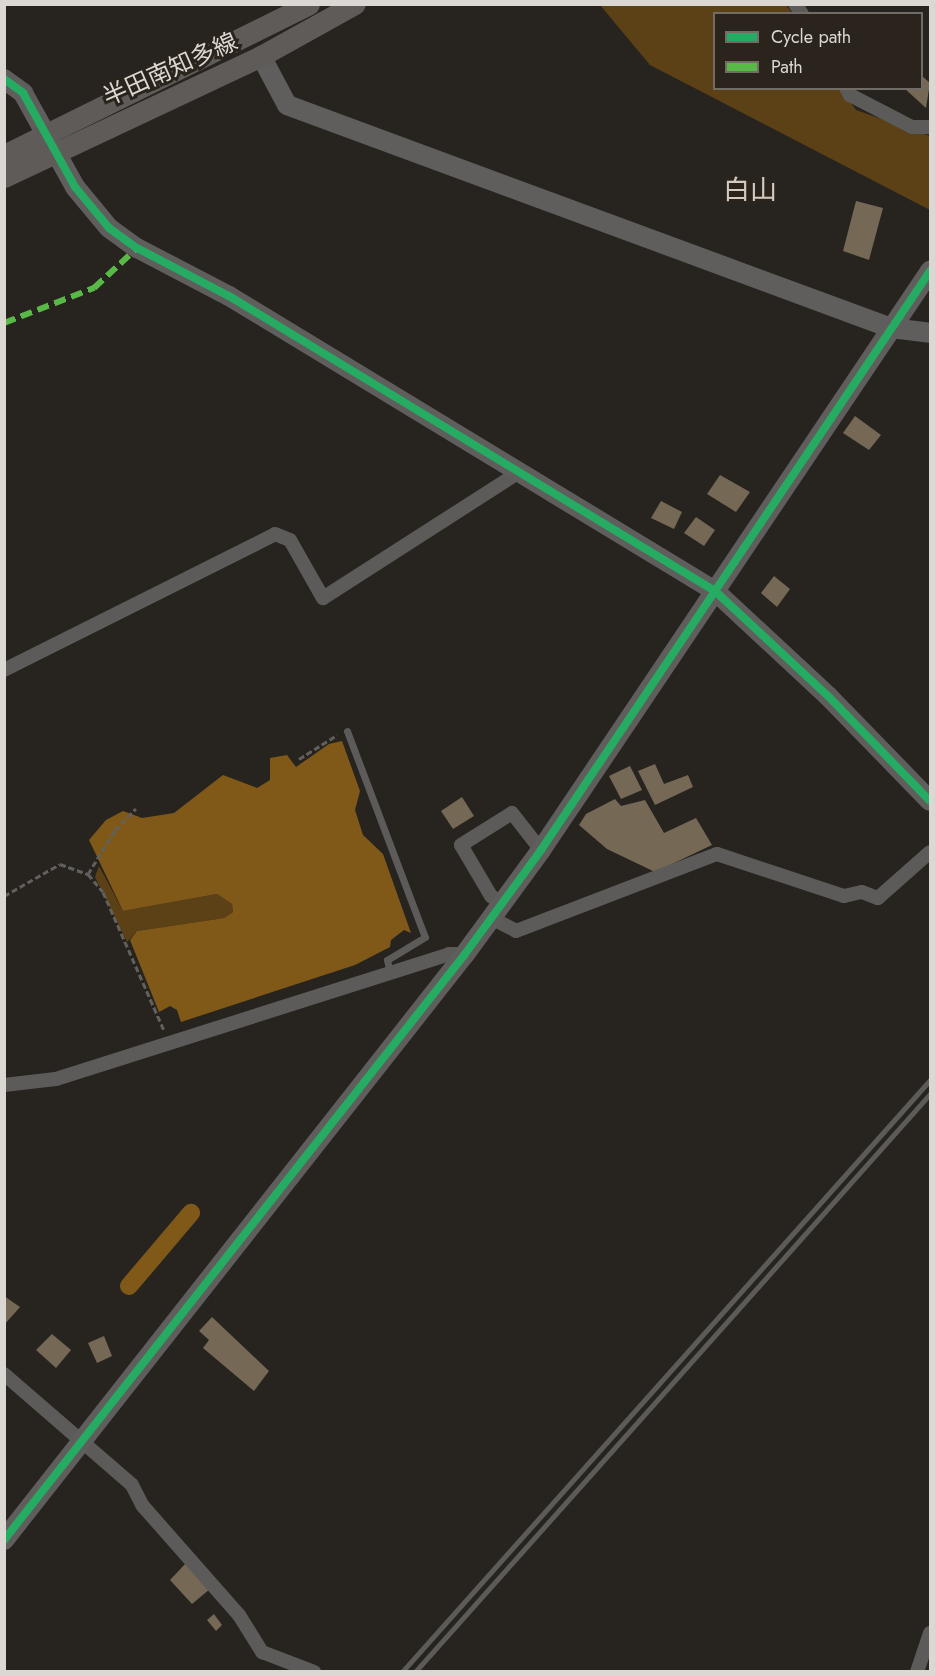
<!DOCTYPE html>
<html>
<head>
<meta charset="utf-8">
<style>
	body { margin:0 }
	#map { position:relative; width:935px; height:1676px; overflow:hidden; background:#272420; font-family:Jost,"Noto Sans JP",sans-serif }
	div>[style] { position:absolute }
	.green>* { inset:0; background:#5c4016 }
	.water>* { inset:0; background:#805818 }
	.canal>* { height:18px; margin:-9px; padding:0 9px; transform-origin:9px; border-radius:9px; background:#805818 }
	.building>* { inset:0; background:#756855 }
	.path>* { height:3px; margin-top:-1.5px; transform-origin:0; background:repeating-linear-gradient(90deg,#61605d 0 6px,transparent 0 9px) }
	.lane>* { height:7px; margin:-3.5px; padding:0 3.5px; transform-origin:3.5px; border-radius:3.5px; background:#5d5b59 }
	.street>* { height:14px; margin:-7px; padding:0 7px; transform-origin:7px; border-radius:7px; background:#5d5b59 }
	.secondary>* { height:20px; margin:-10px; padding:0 10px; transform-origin:10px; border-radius:10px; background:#5f5e5c }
	.primary>* { height:21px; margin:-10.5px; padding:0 10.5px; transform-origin:10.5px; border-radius:10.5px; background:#5e5b59 }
	.rail>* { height:4.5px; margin:-2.25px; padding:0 2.25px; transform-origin:2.25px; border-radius:2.25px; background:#5d5b58 }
	.quiet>* { height:6px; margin-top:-3px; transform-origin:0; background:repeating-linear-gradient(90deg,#58b947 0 12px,transparent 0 18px) }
	.cycleway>* { height:8px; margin:-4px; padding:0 4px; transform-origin:4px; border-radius:4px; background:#26ab63 }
	span { translate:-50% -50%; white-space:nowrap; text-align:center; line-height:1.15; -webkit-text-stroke:6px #2a241d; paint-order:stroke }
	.street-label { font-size:24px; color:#dbd7d2 }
	.quarter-label { font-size:27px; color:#d3cbc2 }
	.frame { position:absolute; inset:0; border:6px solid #dbd7d2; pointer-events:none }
	.legend { position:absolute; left:713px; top:12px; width:210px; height:78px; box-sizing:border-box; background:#2a241d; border:2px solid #716c65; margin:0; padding:8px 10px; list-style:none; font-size:18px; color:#dbd7d2 }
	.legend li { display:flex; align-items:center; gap:12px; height:30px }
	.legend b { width:30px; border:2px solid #716c65 }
</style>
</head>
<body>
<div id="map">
	<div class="green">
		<div style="clip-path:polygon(600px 5px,786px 5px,792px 13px,714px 14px,714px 88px,841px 89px,856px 110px,930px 136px,930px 210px,650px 65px)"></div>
		<div style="clip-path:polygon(99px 866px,123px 911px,217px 894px,232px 904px,233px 912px,224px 918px,137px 931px,127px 942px,95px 877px)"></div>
	</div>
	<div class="water">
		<div style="clip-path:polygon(342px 741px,360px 791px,355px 810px,363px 835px,383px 854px,411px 933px,404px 930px,391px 940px,390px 947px,355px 965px,181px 1022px,177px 1010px,170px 1006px,159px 1012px,130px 940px,137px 931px,224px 918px,233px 912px,232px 904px,217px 894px,123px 911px,89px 840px,106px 820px,123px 811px,142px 818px,174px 813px,223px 775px,257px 788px,270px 780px,270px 758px,287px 755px,296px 767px,329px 744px)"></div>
	</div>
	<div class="canal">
		<div style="left:129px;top:1286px;width:96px;rotate:-49.7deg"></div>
	</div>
	<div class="building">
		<div style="clip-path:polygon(922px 76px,930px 83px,926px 108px,904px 88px,922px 88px)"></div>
		<div style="clip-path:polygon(856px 201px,883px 208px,869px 260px,843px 251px)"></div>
		<div style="clip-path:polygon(855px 416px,881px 435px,869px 450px,843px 433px)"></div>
		<div style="clip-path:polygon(720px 475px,750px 492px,736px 512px,707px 494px)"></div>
		<div style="clip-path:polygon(661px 501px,682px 512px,674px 529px,651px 518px)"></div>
		<div style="clip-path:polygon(696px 517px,715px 530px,704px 546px,684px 533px)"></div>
		<div style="clip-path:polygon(774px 576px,790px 589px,777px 607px,761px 593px)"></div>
		<div style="clip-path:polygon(655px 764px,664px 784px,688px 775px,693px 787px,655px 805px,638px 771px)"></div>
		<div style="clip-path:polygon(630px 766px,642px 790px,621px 799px,609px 776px)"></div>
		<div style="clip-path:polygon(462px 797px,474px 816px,453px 829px,441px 811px)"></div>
		<div style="clip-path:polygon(615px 799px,621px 806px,645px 800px,664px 833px,696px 818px,712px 845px,655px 872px,607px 849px,579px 825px,586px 814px)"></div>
		<div style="clip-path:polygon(4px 1296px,20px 1307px,4px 1325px)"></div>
		<div style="clip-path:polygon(212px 1317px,269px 1371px,254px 1391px,203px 1348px,209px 1340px,199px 1331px)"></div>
		<div style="clip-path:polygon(52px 1334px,71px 1350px,56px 1368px,36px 1350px)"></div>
		<div style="clip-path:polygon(104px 1336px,112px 1356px,97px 1363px,88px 1343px)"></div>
		<div style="clip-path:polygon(187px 1562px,210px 1589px,192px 1604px,170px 1580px)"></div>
		<div style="clip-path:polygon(214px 1614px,222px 1625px,216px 1631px,207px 1620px)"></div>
	</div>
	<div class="path">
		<div style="left:299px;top:759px;width:45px;rotate:-32.3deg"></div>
		<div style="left:88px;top:874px;width:52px;rotate:-58.5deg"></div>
		<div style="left:115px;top:830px;width:30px;rotate:-46deg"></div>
		<div style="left:4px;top:896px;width:64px;rotate:-29.7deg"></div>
		<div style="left:60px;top:864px;width:30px;rotate:20deg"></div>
		<div style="left:88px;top:874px;width:23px;rotate:50deg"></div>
		<div style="left:103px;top:892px;width:151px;rotate:66.2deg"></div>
	</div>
	<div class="lane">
		<div style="left:347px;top:731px;width:220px;rotate:69.3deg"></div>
		<div style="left:425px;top:937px;width:44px;rotate:148.8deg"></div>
		<div style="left:387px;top:960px;width:12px;rotate:76deg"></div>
	</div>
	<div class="street">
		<div style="left:795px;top:4px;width:12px;rotate:55deg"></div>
		<div style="left:846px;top:88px;width:8px;rotate:60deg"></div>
		<div style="left:850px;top:95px;width:70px;rotate:27.3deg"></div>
		<div style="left:912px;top:127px;width:18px"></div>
		<div style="left:4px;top:670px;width:303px;rotate:-26.6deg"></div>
		<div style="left:275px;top:534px;width:16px;rotate:22deg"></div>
		<div style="left:290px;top:540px;width:67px;rotate:60.4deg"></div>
		<div style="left:323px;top:598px;width:232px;rotate:-32.7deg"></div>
		<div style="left:502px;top:904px;width:14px;rotate:-144deg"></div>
		<div style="left:491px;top:896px;width:59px;rotate:-120.5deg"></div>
		<div style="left:461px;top:845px;width:60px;rotate:-32.1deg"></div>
		<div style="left:512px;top:813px;width:47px;rotate:51.9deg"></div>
		<div style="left:491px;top:918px;width:28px;rotate:27deg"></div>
		<div style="left:516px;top:931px;width:215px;rotate:-21deg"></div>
		<div style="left:717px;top:854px;width:134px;rotate:18.3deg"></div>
		<div style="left:844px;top:896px;width:18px;rotate:-13deg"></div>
		<div style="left:862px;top:892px;width:17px;rotate:21deg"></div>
		<div style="left:878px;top:898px;width:69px;rotate:-41.5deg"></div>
		<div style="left:4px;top:1085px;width:52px;rotate:-6.6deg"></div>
		<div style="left:56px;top:1079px;width:412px;rotate:-17.6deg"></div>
		<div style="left:449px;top:954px;width:16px"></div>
		<div style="left:4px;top:1374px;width:169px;rotate:40.9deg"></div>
		<div style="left:132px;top:1485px;width:22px;rotate:63deg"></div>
		<div style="left:142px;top:1505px;width:147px;rotate:48.6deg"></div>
		<div style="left:239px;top:1615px;width:44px;rotate:58.1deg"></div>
		<div style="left:262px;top:1652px;width:56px;rotate:21deg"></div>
		<div style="left:917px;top:1672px;width:41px;rotate:-71.6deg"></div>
	</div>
	<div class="secondary">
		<div style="left:261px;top:56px;width:55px;rotate:62deg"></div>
		<div style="left:287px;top:105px;width:644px;rotate:20.26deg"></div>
		<div style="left:891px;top:328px;width:39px;rotate:7deg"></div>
		<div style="left:4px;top:79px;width:24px;rotate:36deg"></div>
		<div style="left:23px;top:93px;width:107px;rotate:61deg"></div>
		<div style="left:75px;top:187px;width:53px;rotate:50.3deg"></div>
		<div style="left:109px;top:228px;width:34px;rotate:36deg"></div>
		<div style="left:137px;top:248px;width:104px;rotate:27.6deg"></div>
		<div style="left:229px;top:296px;width:569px;rotate:31.26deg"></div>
		<div style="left:715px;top:591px;width:154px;rotate:42.9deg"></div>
		<div style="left:828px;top:696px;width:146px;rotate:45.8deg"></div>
		<div style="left:4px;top:1540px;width:746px;rotate:-51.81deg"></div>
		<div style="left:465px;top:954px;width:129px;rotate:-53.8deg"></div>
		<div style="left:541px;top:850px;width:698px;rotate:-56.1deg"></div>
	</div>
	<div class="primary">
		<div style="left:4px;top:155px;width:340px;rotate:-26.3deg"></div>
		<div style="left:4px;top:177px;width:284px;rotate:-25.2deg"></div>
		<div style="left:261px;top:56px;width:107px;rotate:-29deg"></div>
	</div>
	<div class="rail">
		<div style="left:402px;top:1672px;width:793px;rotate:-48.27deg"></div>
		<div style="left:415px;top:1672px;width:774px;rotate:-48.3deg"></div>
	</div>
	<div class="quiet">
		<div style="left:4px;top:323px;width:97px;rotate:-21.3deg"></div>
		<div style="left:94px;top:288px;width:59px;rotate:-42.9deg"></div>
	</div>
	<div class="cycleway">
		<div style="left:4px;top:79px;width:24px;rotate:36deg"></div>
		<div style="left:23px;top:93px;width:107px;rotate:61deg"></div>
		<div style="left:75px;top:187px;width:53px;rotate:50.3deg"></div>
		<div style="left:109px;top:228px;width:34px;rotate:36deg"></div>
		<div style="left:137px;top:248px;width:104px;rotate:27.6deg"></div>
		<div style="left:229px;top:296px;width:569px;rotate:31.26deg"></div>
		<div style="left:715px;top:591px;width:154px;rotate:42.9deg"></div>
		<div style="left:828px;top:696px;width:146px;rotate:45.8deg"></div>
		<div style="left:4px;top:1540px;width:746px;rotate:-51.81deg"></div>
		<div style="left:465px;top:954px;width:129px;rotate:-53.8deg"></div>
		<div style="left:541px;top:850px;width:698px;rotate:-56.1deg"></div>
	</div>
	<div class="street-label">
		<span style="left:170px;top:69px;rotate:-24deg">半田南知多線</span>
	</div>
	<div class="quarter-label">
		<span style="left:750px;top:190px">白山</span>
	</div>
	<div class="frame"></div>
	<ul class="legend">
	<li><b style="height:8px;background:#26ab63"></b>Cycle path</li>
	<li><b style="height:8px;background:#58b947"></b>Path</li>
	</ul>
</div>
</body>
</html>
